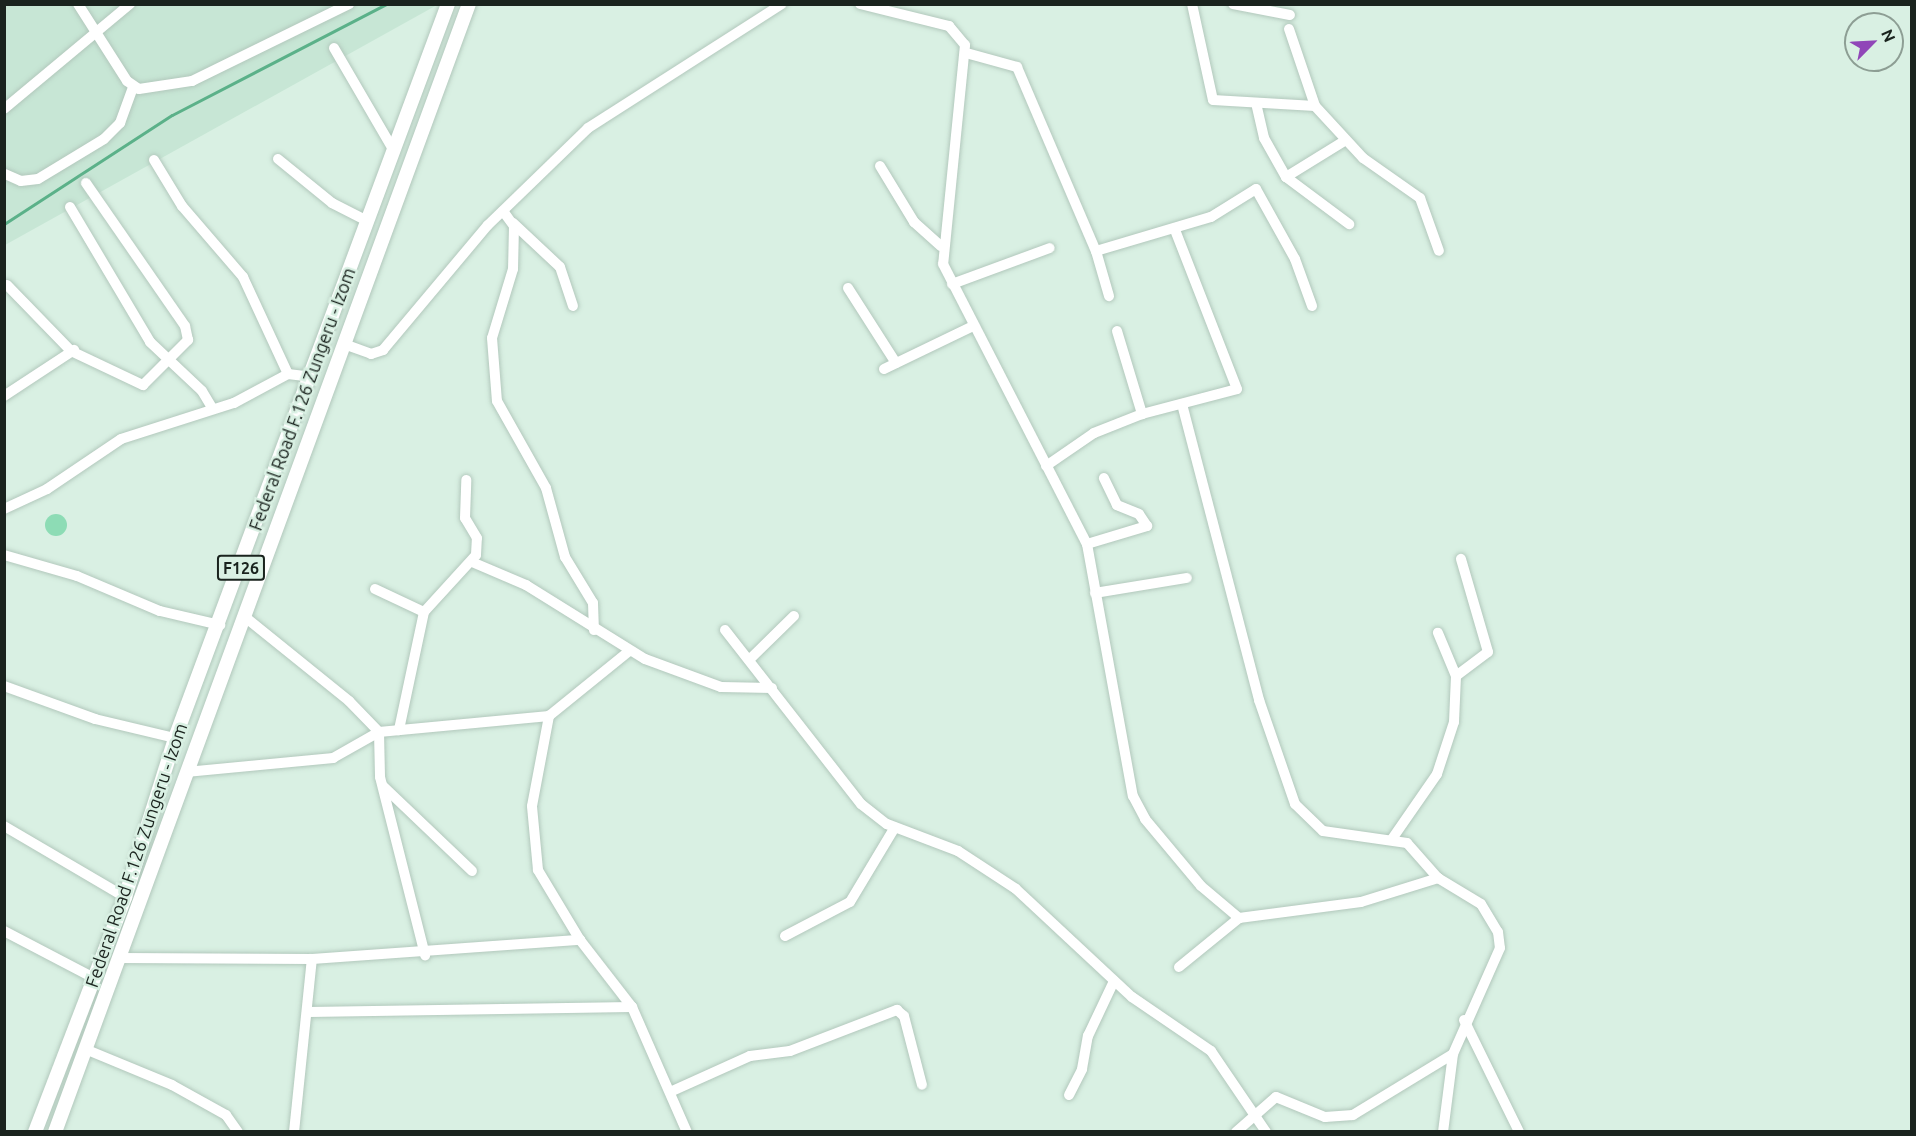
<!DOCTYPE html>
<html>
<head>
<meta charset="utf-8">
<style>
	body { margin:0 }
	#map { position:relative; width:1916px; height:1136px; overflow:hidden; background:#d9f0e3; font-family:Ubuntu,sans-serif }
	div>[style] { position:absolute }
	.built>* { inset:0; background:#c7e6d5 }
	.green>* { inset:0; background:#8ddcb5 }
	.round { border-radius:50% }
	.stream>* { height:3px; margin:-1.5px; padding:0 1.5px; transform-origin:1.5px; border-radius:1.5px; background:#5bb189 }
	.roads { filter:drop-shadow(0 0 2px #b2c8bc) drop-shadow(0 0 2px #b2c8bc) }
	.minor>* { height:10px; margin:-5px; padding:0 5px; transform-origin:5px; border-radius:5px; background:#fff }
	.major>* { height:14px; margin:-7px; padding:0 7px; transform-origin:7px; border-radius:7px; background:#fff }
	span { translate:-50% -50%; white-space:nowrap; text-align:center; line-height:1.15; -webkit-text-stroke:5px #d9f0e3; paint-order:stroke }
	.shield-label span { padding:2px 4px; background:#d9f0e3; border:2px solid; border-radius:4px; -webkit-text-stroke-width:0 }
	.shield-label { font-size:16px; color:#1a231e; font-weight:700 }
	.street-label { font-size:18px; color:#1a231e }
	.frame { position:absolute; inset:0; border:6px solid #1a231e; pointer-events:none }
	.north { position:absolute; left:1844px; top:12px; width:60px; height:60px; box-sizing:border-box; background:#d9f0e3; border:2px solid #8d9e94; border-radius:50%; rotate:66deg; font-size:16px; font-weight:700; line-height:24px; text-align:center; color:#1a231e }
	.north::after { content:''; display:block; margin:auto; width:21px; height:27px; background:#9046b8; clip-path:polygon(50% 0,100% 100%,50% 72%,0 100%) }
</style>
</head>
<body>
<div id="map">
	<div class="built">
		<div style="clip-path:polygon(5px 5px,437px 5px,5px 245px)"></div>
	</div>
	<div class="green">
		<div class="round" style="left:45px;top:514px;width:22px;height:22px"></div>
	</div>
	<div class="stream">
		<div style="left:4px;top:224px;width:200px;rotate:-33deg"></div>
		<div style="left:172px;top:115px;width:241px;rotate:-27.4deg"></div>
	</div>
	<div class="roads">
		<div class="minor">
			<div style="left:78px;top:4px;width:91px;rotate:57.5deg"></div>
			<div style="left:127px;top:81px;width:14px;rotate:34deg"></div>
			<div style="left:139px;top:89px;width:54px;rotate:-8.6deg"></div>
			<div style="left:192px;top:81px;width:175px;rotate:-26.1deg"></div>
			<div style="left:860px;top:4px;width:92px;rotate:13.9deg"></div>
			<div style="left:949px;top:26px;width:25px;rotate:50deg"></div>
			<div style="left:965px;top:45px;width:220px;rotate:95.7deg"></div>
			<div style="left:943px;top:264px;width:315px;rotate:62.8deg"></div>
			<div style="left:1087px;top:544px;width:256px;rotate:79.7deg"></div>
			<div style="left:1133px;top:796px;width:26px;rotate:62deg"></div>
			<div style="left:1145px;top:819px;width:87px;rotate:50.1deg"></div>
			<div style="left:1201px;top:886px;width:50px;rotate:40.1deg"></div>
			<div style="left:1192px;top:4px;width:98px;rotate:77.7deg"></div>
			<div style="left:1213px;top:100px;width:102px;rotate:3.4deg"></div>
			<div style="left:1315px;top:106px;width:71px;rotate:47.3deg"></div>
			<div style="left:1363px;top:158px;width:70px;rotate:35.1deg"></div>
			<div style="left:1420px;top:198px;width:56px;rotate:70.3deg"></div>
			<div style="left:1233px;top:4px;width:58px;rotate:10.9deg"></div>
			<div style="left:1289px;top:29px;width:81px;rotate:71.3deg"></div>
			<div style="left:334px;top:48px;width:119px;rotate:59.8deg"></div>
			<div style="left:966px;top:53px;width:53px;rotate:15.4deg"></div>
			<div style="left:1017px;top:67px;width:200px;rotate:66.8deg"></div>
			<div style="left:1096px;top:251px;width:120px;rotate:-16.5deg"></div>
			<div style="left:1211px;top:217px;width:53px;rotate:-31.9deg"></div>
			<div style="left:1256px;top:189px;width:80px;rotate:60.9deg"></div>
			<div style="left:1295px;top:259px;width:50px;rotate:70.1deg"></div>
			<div style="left:1256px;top:103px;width:36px;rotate:77deg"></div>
			<div style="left:1264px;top:138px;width:45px;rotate:60.6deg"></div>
			<div style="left:1286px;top:177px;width:79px;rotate:36.7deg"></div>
			<div style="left:4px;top:109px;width:164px;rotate:-39.8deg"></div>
			<div style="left:278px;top:159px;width:70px;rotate:39.2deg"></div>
			<div style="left:332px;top:203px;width:38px;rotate:27deg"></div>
			<div style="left:154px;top:160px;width:54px;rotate:58.7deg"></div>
			<div style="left:182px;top:206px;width:94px;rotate:49.3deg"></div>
			<div style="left:243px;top:277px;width:107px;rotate:65.1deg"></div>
			<div style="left:880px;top:166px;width:66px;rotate:58.7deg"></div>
			<div style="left:914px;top:222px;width:36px;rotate:42deg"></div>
			<div style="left:5px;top:174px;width:17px;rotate:24deg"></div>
			<div style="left:21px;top:181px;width:17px;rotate:-7deg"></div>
			<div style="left:38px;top:179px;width:77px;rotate:-31.2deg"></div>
			<div style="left:104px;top:139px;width:23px;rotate:-45deg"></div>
			<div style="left:120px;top:123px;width:37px;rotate:-70deg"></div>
			<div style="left:1286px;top:177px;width:70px;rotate:-31.7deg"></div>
			<div style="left:70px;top:207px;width:157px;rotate:59.3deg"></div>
			<div style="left:150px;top:342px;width:71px;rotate:43.3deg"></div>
			<div style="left:202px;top:391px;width:21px;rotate:59deg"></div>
			<div style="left:503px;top:211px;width:19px;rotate:54deg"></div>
			<div style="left:514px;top:226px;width:43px;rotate:91.3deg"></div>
			<div style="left:513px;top:269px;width:72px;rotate:106.9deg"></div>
			<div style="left:492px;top:338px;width:63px;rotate:85.5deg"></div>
			<div style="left:497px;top:401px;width:100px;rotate:60.6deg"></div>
			<div style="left:546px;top:488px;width:72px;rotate:74.6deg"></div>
			<div style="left:565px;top:557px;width:54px;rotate:58.7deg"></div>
			<div style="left:593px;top:603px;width:27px;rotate:88deg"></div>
			<div style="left:513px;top:223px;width:64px;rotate:43.1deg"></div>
			<div style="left:560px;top:267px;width:41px;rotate:71.6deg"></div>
			<div style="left:1096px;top:251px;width:47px;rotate:73.9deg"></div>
			<div style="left:952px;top:284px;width:104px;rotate:-20.2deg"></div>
			<div style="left:7px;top:285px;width:92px;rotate:45.9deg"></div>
			<div style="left:71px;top:351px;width:80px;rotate:25.3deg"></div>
			<div style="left:143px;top:385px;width:64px;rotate:-45deg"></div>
			<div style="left:188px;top:340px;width:14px;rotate:-102deg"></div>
			<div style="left:185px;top:326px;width:174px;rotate:-124.7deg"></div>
			<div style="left:848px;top:288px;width:89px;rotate:57.4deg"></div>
			<div style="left:1117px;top:331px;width:87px;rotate:73.2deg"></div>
			<div style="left:344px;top:344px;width:29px;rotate:20deg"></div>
			<div style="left:371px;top:354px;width:13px;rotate:-18deg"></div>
			<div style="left:383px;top:350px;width:163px;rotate:-50deg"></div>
			<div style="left:488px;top:225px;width:139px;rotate:-44.1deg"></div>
			<div style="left:588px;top:128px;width:230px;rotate:-32.6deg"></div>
			<div style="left:884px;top:369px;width:99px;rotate:-25.8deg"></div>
			<div style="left:4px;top:396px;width:84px;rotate:-33.3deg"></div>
			<div style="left:1182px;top:404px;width:306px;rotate:75.4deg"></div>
			<div style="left:1259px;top:700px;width:110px;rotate:70.9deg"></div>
			<div style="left:1295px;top:804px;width:39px;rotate:44deg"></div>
			<div style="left:1323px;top:831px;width:85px;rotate:8.1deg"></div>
			<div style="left:1407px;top:843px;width:47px;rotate:48.5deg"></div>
			<div style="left:1438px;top:878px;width:50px;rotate:31.2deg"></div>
			<div style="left:1481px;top:904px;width:33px;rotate:59deg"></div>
			<div style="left:1498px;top:932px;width:16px;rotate:83deg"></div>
			<div style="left:1500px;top:948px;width:116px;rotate:113.9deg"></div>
			<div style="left:1453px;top:1054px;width:79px;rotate:97.3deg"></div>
			<div style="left:1046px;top:466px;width:58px;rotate:-34.5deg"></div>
			<div style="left:1094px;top:433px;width:52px;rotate:-21.6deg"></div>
			<div style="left:1142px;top:414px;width:98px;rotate:-14.7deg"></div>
			<div style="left:1237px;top:389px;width:171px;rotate:-111.3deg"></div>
			<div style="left:4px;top:509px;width:47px;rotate:-24.9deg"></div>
			<div style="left:47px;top:489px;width:89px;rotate:-34deg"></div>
			<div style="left:121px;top:439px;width:119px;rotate:-17.7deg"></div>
			<div style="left:234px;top:403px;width:61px;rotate:-28.2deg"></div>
			<div style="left:288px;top:374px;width:23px;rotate:7deg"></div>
			<div style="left:1087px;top:544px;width:63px;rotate:-16.7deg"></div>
			<div style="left:1147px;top:526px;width:14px;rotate:-124deg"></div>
			<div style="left:1139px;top:514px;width:24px;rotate:-158deg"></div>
			<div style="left:1117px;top:505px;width:30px;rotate:-116deg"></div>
			<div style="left:4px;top:555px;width:76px;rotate:16deg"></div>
			<div style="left:77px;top:576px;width:90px;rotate:22.9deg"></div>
			<div style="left:160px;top:611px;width:62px;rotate:13.1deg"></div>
			<div style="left:472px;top:562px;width:59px;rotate:23.1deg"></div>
			<div style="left:526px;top:585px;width:140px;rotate:31.9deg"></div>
			<div style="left:645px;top:659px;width:81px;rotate:20.2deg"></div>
			<div style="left:721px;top:687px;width:51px;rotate:1.1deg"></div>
			<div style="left:375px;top:589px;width:54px;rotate:25.1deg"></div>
			<div style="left:424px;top:612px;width:121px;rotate:102deg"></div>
			<div style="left:1095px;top:593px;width:93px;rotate:-9.3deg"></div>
			<div style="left:424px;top:612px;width:77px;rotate:-47.6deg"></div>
			<div style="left:476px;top:555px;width:17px;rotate:-87deg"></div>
			<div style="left:477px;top:538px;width:23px;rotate:-121deg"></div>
			<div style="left:465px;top:518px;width:38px;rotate:-88deg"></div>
			<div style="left:245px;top:617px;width:134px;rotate:38.9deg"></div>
			<div style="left:349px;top:701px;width:43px;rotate:45.9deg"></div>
			<div style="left:379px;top:732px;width:45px;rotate:88.7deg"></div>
			<div style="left:380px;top:777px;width:184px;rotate:75.8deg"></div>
			<div style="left:725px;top:630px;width:221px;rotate:52deg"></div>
			<div style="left:861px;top:804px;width:33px;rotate:38deg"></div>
			<div style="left:887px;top:824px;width:76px;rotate:20.8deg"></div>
			<div style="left:958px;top:851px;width:69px;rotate:33.2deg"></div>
			<div style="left:1016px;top:889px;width:158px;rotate:43deg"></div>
			<div style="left:1132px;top:997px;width:96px;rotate:34.4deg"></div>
			<div style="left:1211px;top:1051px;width:98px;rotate:55.8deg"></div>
			<div style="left:749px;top:660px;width:63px;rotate:-44.4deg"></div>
			<div style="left:1456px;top:676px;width:40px;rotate:-37deg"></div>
			<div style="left:1488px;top:652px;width:97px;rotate:-106.2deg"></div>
			<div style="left:4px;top:686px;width:97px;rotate:19.9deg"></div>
			<div style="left:95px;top:719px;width:82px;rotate:13.4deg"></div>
			<div style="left:186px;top:772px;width:148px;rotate:-5.4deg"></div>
			<div style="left:333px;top:758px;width:53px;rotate:-29.5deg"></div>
			<div style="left:379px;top:732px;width:171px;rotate:-5.4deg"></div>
			<div style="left:383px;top:786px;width:123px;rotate:43.7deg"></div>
			<div style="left:4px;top:826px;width:140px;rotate:30.4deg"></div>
			<div style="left:1392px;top:839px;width:79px;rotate:-55.3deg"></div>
			<div style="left:1437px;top:774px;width:55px;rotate:-71.9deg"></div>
			<div style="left:1454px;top:722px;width:46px;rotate:-87.5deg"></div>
			<div style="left:1456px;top:676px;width:47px;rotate:-112.7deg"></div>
			<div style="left:4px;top:931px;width:102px;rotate:27.6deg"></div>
			<div style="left:785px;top:936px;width:73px;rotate:-27.6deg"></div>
			<div style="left:850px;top:902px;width:87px;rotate:-59deg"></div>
			<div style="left:580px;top:940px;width:82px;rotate:-121deg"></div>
			<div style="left:538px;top:870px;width:64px;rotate:-95.4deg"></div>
			<div style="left:532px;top:806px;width:92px;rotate:-79.3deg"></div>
			<div style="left:549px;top:716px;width:102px;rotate:-39deg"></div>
			<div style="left:119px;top:958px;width:193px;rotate:0.3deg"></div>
			<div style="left:312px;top:959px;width:269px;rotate:-4.1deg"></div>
			<div style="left:580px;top:940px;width:85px;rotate:52.2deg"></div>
			<div style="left:632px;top:1007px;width:137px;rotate:66.3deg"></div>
			<div style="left:1179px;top:967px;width:77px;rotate:-39.2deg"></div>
			<div style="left:1239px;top:918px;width:123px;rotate:-7.5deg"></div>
			<div style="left:1361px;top:902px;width:81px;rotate:-17.3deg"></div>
			<div style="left:309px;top:1012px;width:323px;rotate:-0.9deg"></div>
			<div style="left:1464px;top:1020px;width:125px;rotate:63.8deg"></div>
			<div style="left:85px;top:1049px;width:94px;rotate:22.5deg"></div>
			<div style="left:172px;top:1085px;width:62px;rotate:29.1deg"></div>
			<div style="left:226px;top:1115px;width:21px;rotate:55deg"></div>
			<div style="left:670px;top:1092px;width:88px;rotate:-24.2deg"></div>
			<div style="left:750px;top:1056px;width:40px;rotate:-7.1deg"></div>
			<div style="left:790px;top:1051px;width:115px;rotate:-21deg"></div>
			<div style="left:897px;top:1010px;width:9px;rotate:41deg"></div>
			<div style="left:904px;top:1016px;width:71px;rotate:75.4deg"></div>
			<div style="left:1069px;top:1095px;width:29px;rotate:-63deg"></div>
			<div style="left:1082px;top:1069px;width:34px;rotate:-80deg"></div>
			<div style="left:1088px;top:1036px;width:61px;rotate:-64.7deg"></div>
			<div style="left:294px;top:1132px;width:174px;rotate:-84.1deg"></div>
			<div style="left:1236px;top:1132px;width:53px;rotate:-41.2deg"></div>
			<div style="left:1276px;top:1097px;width:53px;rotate:22.2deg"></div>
			<div style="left:1325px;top:1117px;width:28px;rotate:-4deg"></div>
			<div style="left:1353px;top:1115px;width:117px;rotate:-31.4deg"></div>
		</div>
		<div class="major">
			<div style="left:35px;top:1132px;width:252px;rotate:-69deg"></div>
			<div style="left:125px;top:897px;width:167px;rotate:-72.5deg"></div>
			<div style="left:175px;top:738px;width:783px;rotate:-69.6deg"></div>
			<div style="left:55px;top:1132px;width:1202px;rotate:-69.85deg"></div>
		</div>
	</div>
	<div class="shield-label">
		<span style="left:241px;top:568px">F126</span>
	</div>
	<div class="street-label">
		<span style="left:302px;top:399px;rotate:-70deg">Federal Road F.126 Zungeru - Izom</span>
		<span style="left:136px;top:855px;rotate:-71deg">Federal Road F.126 Zungeru - Izom</span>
	</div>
	<div class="frame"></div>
	<div class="north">N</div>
</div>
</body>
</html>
